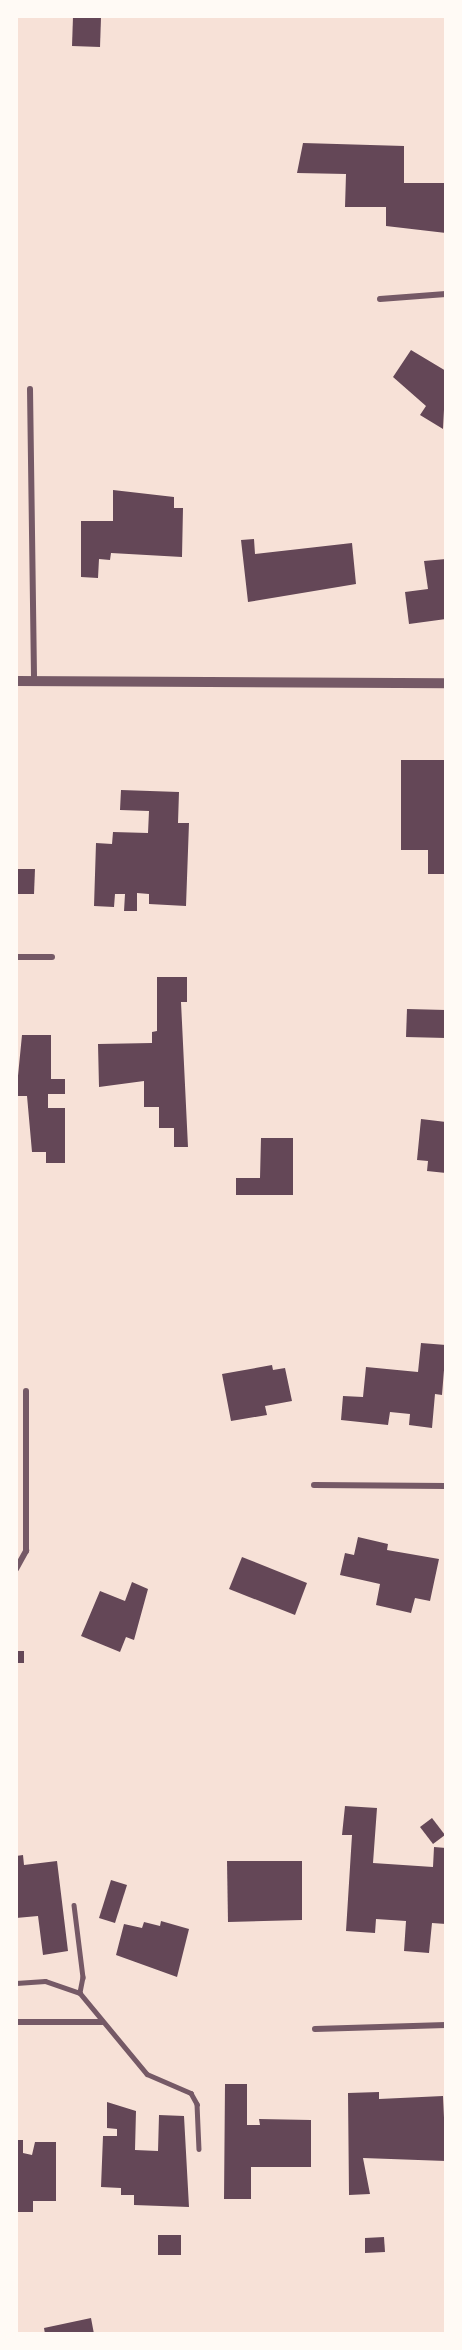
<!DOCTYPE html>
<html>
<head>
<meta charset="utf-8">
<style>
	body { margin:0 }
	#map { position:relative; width:462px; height:2350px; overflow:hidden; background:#f7e1d7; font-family:"Public Sans",sans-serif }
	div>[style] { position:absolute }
	.building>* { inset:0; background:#644757 }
	.service>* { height:4.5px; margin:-2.25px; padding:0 2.25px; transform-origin:2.25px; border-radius:2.25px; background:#755966 }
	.minor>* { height:6px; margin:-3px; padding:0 3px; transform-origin:3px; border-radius:3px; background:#755966 }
	.tertiary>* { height:10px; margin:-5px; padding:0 5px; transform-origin:5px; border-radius:5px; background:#755966 }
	span { translate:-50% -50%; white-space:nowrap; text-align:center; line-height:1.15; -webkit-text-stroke:4.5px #fffaf5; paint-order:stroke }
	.frame { position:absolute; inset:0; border:18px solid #fffaf5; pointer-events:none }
</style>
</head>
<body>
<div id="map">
	<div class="building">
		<div style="clip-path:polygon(73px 17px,101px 18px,100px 47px,72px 46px)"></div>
		<div style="clip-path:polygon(303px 143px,404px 146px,404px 183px,446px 183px,446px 233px,386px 226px,386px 207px,345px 207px,346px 174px,297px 173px)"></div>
		<div style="clip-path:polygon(411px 350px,446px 371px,443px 429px,420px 415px,426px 406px,393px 377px)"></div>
		<div style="clip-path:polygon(113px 490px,174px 497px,174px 508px,183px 508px,182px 557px,111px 553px,110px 560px,99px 559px,98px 578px,81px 577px,81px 521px,113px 521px)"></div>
		<div style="clip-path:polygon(254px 539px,255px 554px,352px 543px,356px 584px,248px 602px,241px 540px)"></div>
		<div style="clip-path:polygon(446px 559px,446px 619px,409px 624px,405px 592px,428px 589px,424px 561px)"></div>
		<div style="clip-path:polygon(401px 760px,446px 760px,446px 874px,428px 874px,428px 850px,401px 850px)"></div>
		<div style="clip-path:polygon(121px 790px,179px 792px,178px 823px,189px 823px,186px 906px,149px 904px,149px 894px,137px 893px,137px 911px,124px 911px,125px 894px,115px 894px,114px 907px,94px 906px,96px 843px,112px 844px,113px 832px,148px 833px,149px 811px,120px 810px)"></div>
		<div style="clip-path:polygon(16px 869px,35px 869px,34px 894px,16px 894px)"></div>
		<div style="clip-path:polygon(157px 977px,187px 977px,187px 1002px,181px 1002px,188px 1147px,174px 1147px,174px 1128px,159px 1128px,159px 1107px,144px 1107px,144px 1081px,99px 1087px,98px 1044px,152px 1043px,152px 1032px,157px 1031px)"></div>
		<div style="clip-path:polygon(407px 1009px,446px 1010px,446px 1038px,406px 1037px)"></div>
		<div style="clip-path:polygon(22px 1035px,51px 1035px,51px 1079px,65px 1079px,65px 1094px,48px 1094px,48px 1108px,65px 1108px,65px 1163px,46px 1163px,46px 1152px,32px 1152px,27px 1096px,16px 1096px)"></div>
		<div style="clip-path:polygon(421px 1119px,446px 1122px,446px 1173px,427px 1171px,428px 1161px,417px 1160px)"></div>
		<div style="clip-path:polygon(261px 1138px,293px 1138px,293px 1195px,236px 1195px,236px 1178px,260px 1178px)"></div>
		<div style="clip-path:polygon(421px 1343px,446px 1345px,442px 1395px,435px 1394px,432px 1428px,409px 1425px,410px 1414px,390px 1412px,388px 1425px,341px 1420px,343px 1396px,363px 1397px,366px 1367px,418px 1372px)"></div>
		<div style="clip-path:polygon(272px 1365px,273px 1370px,285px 1368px,292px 1401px,265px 1406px,267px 1415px,231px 1421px,222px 1374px)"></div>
		<div style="clip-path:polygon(358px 1537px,388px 1544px,387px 1550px,439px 1559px,430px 1601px,415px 1598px,411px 1613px,376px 1605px,380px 1584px,340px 1575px,345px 1553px,354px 1555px)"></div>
		<div style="clip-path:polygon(242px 1557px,307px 1583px,295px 1615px,229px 1589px)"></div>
		<div style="clip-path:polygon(132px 1582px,148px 1589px,134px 1640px,126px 1637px,120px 1652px,81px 1636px,100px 1591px,125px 1601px)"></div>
		<div style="clip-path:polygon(16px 1651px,24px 1651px,24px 1663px,16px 1663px)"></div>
		<div style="clip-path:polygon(345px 1806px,377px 1808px,373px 1863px,433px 1867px,434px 1847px,446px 1848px,446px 1924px,432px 1923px,429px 1953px,404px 1951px,406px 1921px,376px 1919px,375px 1933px,346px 1931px,352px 1835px,342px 1835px)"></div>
		<div style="clip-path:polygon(432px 1818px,445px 1835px,433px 1844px,420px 1827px)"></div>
		<div style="clip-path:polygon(23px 1855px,24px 1865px,57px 1861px,68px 1951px,43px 1955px,38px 1916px,16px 1918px,16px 1856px)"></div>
		<div style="clip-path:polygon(227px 1861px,302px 1861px,302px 1920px,228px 1922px)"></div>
		<div style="clip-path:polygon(111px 1880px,127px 1885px,115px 1923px,99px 1918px)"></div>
		<div style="clip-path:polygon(161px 1921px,189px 1929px,177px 1977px,116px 1955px,124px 1924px,142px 1928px,144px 1922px,160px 1926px)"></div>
		<div style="clip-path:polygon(225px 2084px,247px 2084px,247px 2125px,260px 2125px,259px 2119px,311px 2120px,311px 2167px,251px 2167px,251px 2199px,224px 2199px)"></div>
		<div style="clip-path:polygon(379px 2092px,379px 2099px,443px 2096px,446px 2161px,363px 2158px,370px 2194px,349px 2195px,348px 2093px)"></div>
		<div style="clip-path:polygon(107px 2102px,136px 2111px,135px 2150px,158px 2151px,159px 2115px,184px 2116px,189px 2207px,134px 2205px,134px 2195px,121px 2195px,121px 2188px,101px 2187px,103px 2136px,117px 2136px,117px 2129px,107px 2128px)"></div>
		<div style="clip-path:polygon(16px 2140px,23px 2140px,23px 2153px,32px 2155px,35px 2142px,56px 2142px,56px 2201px,33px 2201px,33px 2212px,16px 2212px)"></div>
		<div style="clip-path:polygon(158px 2235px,181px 2235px,181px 2255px,158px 2255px)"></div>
		<div style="clip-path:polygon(384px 2237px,385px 2252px,365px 2253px,365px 2238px)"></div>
		<div style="clip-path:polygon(91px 2318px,94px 2334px,45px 2334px,44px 2328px)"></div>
	</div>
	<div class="service">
		<div style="left:74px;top:1905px;width:73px;rotate:82.9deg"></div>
		<div style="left:83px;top:1977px;width:16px;rotate:101deg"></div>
		<div style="left:16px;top:1983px;width:29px;rotate:-4deg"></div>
		<div style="left:45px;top:1981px;width:37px;rotate:19deg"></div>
		<div style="left:80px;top:1993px;width:105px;rotate:50.4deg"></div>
		<div style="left:147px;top:2074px;width:48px;rotate:23.4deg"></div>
		<div style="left:191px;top:2093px;width:13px;rotate:61deg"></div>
		<div style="left:197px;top:2104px;width:45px;rotate:87.5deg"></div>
	</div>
	<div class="minor">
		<div style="left:380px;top:299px;width:66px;rotate:-4.3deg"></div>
		<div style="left:30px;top:389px;width:293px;rotate:89.2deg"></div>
		<div style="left:16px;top:957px;width:36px"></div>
		<div style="left:314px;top:1485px;width:132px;rotate:0.4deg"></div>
		<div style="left:16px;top:1569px;width:21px;rotate:-61deg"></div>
		<div style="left:26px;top:1551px;width:160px;rotate:-90deg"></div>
		<div style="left:16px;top:2022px;width:86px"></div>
		<div style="left:315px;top:2029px;width:131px;rotate:-1.7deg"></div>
	</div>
	<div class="tertiary">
		<div style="left:16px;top:681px;width:430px;rotate:0.3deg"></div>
	</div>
	<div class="frame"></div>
</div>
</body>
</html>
